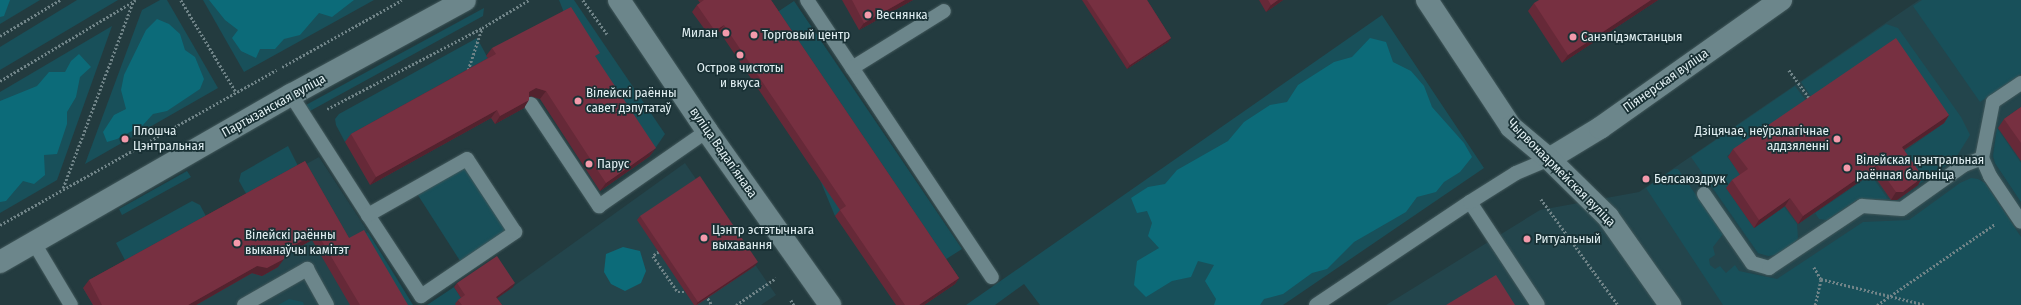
<!DOCTYPE html>
<html>
<head>
<meta charset="utf-8">
<style>
	body { margin:0 }
	#map { position:relative; width:2021px; height:305px; overflow:hidden; background:#233b3f; font-family:"Fira Sans Condensed",sans-serif }
	div>[style] { position:absolute }
	.built>* { inset:0; background:#23454c }
	.green>* { inset:0; background:#18505a }
	.forest>* { inset:0; background:#0c6b79 }
	.path>* { height:2.5px; margin-top:-1.25px; transform-origin:0; background:repeating-linear-gradient(90deg,#708488 0 2px,transparent 0 4px) }
	.roads { filter:drop-shadow(0 0 1px #42585b) drop-shadow(0 0 1px #42585b) }
	.service>* { height:14px; margin:-7px; padding:0 7px; transform-origin:7px; border-radius:7px; background:#6c868b }
	.minor>* { height:22px; margin:-11px; padding:0 11px; transform-origin:11px; border-radius:11px; background:#6c868b }
	.tertiary>* { height:22px; margin:-11px; padding:0 11px; transform-origin:11px; border-radius:11px; background:#6c868b }
	.secondary>* { height:22px; margin:-11px; padding:0 11px; transform-origin:11px; border-radius:11px; background:#6c868b }
	.wall>* { inset:0; background:#662938 }
	.shaded-wall>* { inset:0; background:#53222e }
	.building>* { inset:0; background:#773041 }
	.dots>* { width:11px; height:11px; translate:-50% -50%; box-sizing:border-box; border:2px solid #193135; border-radius:50% }
	span { translate:-50% -50%; white-space:nowrap; text-align:center; line-height:1.15; -webkit-text-stroke:3.5px #193135; paint-order:stroke }
	.poi-label { font-size:13px; color:#e2f0f3 }
	.left { translate:0 -50%; text-align:left }
	.right { translate:-100% -50%; text-align:right }
	.street-label { font-size:13px; color:#e2f0f3 }
</style>
</head>
<body>
<div id="map">
	<div class="built">
		<div style="clip-path:polygon(1919px 0,2021px 0,2021px 305px,1386px 305px,1540px 210px,1639px 192px)"></div>
		<div style="clip-path:polygon(319px 157px,368px 232px,359px 237px,398px 305px,93px 305px,83px 288px)"></div>
		<div style="clip-path:polygon(685px 163px,776px 295px,761px 305px,496px 305px,493px 301px)"></div>
	</div>
	<div class="green">
		<div style="clip-path:polygon(0 0,40px 0,0 24px)"></div>
		<div style="clip-path:polygon(77px 0,118px 0,0 70px,0 47px)"></div>
		<div style="clip-path:polygon(160px 0,167px 0,218px 88px,85px 164px,142px 10px)"></div>
		<div style="clip-path:polygon(203px 0,374px 0,244px 72px)"></div>
		<div style="clip-path:polygon(559px 0,574px 0,665px 134px,650px 156px,565px 15px)"></div>
		<div style="clip-path:polygon(1922px 0,2021px 0,2021px 74px,1980px 102px,1913px 6px)"></div>
		<div style="clip-path:polygon(794px 1px,962px 249px,940px 263px,886px 182px,835px 216px,820px 180px,773px 15px)"></div>
		<div style="clip-path:polygon(484px 8px,483px 16px,310px 111px,306px 105px)"></div>
		<div style="clip-path:polygon(1382px 15px,1484px 168px,1283px 305px,1040px 305px,1024px 284px,995px 305px,966px 305px)"></div>
		<div style="clip-path:polygon(1886px 24px,1898px 28px,1961px 117px,1970px 135px,1955px 159px,1919px 184px,1898px 156px,1944px 123px,1891px 45px,1812px 98px,1801px 82px)"></div>
		<div style="clip-path:polygon(112px 26px,57px 180px,0 213px,0 92px)"></div>
		<div style="clip-path:polygon(477px 38px,490px 62px,345px 142px,336px 125px,335px 119px,339px 114px)"></div>
		<div style="clip-path:polygon(1795px 86px,1807px 102px,1727px 156px,1742px 177px,1726px 188px,1754px 228px,1784px 207px,1797px 224px,1798px 238px,1794px 243px,1775px 255px,1768px 256px,1758px 253px,1691px 157px)"></div>
		<div style="clip-path:polygon(1997px 128px,2021px 163px,2021px 202px,1995px 163px,1993px 156px)"></div>
		<div style="clip-path:polygon(288px 146px,299px 168px,248px 197px,239px 181px,241px 173px)"></div>
		<div style="clip-path:polygon(467px 159px,515px 232px,464px 267px,414px 189px)"></div>
		<div style="clip-path:polygon(1674px 169px,1678px 169px,1723px 234px,1713px 247px,1715px 255px,1709px 259px,1710px 265px,1715px 269px,1720px 266px,1726px 273px,1735px 265px,1739px 271px,1777px 279px,1863px 222px,1909px 220px,1960px 183px,1971px 178px,1978px 179px,1985px 183px,2021px 237px,2021px 305px,1723px 305px,1646px 188px)"></div>
		<div style="clip-path:polygon(187px 171px,191px 177px,122px 215px,119px 209px)"></div>
		<div style="clip-path:polygon(1871px 175px,1888px 199px,1858px 199px,1827px 220px,1819px 219px,1815px 213px)"></div>
		<div style="clip-path:polygon(192px 201px,200px 205px,208px 220px,127px 264px,116px 243px)"></div>
		<div style="clip-path:polygon(368px 232px,413px 305px,398px 305px,358px 238px)"></div>
		<div style="clip-path:polygon(454px 287px,462px 299px,456px 305px,427px 305px)"></div>
		<div style="clip-path:polygon(289px 299px,303px 302px,304px 305px,278px 305px)"></div>
	</div>
	<div class="forest">
		<div style="clip-path:polygon(0 0,10px 0,4px 16px,0 17px)"></div>
		<div style="clip-path:polygon(209px 0,354px 0,332px 17px,319px 13px,300px 35px,284px 39px,275px 49px,260px 49px,256px 58px,241px 51px,232px 38px,238px 30px,225px 20px)"></div>
		<div style="clip-path:polygon(157px 19px,169px 24px,180px 34px,185px 50px,195px 57px,204px 79px,200px 89px,167px 111px,153px 114px,143px 125px,117px 139px,107px 142px,103px 132px,114px 115px,126px 109px,121px 90px,124px 75px,146px 30px)"></div>
		<div style="clip-path:polygon(1370px 38px,1386px 42px,1393px 62px,1411px 71px,1424px 86px,1432px 107px,1464px 143px,1472px 157px,1460px 172px,1444px 182px,1436px 192px,1417px 197px,1406px 212px,1354px 242px,1327px 269px,1312px 273px,1283px 294px,1264px 299px,1260px 305px,1214px 305px,1216px 299px,1205px 281px,1214px 265px,1198px 261px,1191px 277px,1172px 281px,1146px 297px,1134px 285px,1137px 261px,1159px 248px,1148px 236px,1152px 223px,1147px 211px,1137px 213px,1131px 198px,1148px 187px,1165px 184px,1177px 170px,1228px 141px,1244px 122px,1270px 105px,1287px 102px,1298px 85px,1334px 62px,1352px 57px)"></div>
		<div style="clip-path:polygon(79px 54px,91px 67px,80px 77px,76px 97px,67px 112px,67px 124px,57px 154px,44px 155px,45px 175px,34px 184px,23px 181px,6px 201px,0 202px,0 101px,37px 86px,49px 72px,65px 72px,71px 61px)"></div>
		<div style="clip-path:polygon(623px 247px,640px 251px,646px 271px,641px 283px,625px 291px,611px 284px,604px 272px,606px 254px)"></div>
	</div>
	<div class="path">
		<div style="left:181px;top:0;width:107px;rotate:59.1deg"></div>
		<div style="left:583px;top:0;width:42px;rotate:54.8deg"></div>
		<div style="left:0;top:36px;width:70px;rotate:-31deg"></div>
		<div style="left:282px;top:67px;width:137px;rotate:-29.2deg"></div>
		<div style="left:468px;top:70px;width:44px;rotate:-71.6deg"></div>
		<div style="left:1789px;top:70px;width:36px;rotate:54deg"></div>
		<div style="left:0;top:81px;width:158px;rotate:-30.8deg"></div>
		<div style="left:327px;top:109px;width:175px;rotate:-27.6deg"></div>
		<div style="left:482px;top:28px;width:55px;rotate:-30.8deg"></div>
		<div style="left:63px;top:188px;width:199px;rotate:-69.4deg"></div>
		<div style="left:1541px;top:199px;width:131px;rotate:54deg"></div>
		<div style="left:0;top:225px;width:317px;rotate:-29.3deg"></div>
		<div style="left:659px;top:252px;width:7px;rotate:146deg"></div>
		<div style="left:653px;top:256px;width:44px;rotate:55.2deg"></div>
		<div style="left:678px;top:292px;width:11px"></div>
		<div style="left:1814px;top:267px;width:14px;rotate:60deg"></div>
		<div style="left:1821px;top:279px;width:108px;rotate:13.9deg"></div>
		<div style="left:706px;top:295px;width:12px;rotate:59deg"></div>
		<div style="left:791px;top:300px;width:6px;rotate:59deg"></div>
		<div style="left:736px;top:305px;width:48px;rotate:-34deg"></div>
		<div style="left:1815px;top:305px;width:27px;rotate:-77deg"></div>
		<div style="left:1877px;top:305px;width:143px;rotate:-34.5deg"></div>
	</div>
	<div class="roads">
		<div class="service">
			<div style="left:807px;top:0;width:333px;rotate:56.3deg"></div>
			<div style="left:852px;top:68px;width:108px;rotate:-31.8deg"></div>
			<div style="left:2021px;top:83px;width:34px;rotate:146deg"></div>
			<div style="left:1993px;top:102px;width:57px;rotate:101.1deg"></div>
			<div style="left:1982px;top:158px;width:20px;rotate:66deg"></div>
			<div style="left:1990px;top:176px;width:55px;rotate:56deg"></div>
			<div style="left:291px;top:95px;width:143px;rotate:57.3deg"></div>
			<div style="left:368px;top:215px;width:97px;rotate:56.8deg"></div>
			<div style="left:421px;top:296px;width:114px;rotate:-34.2deg"></div>
			<div style="left:515px;top:232px;width:87px;rotate:-123.3deg"></div>
			<div style="left:467px;top:159px;width:114px;rotate:150.5deg"></div>
			<div style="left:531px;top:104px;width:123px;rotate:56.3deg"></div>
			<div style="left:599px;top:206px;width:131px;rotate:-34.8deg"></div>
			<div style="left:1704px;top:194px;width:84px;rotate:55.2deg"></div>
			<div style="left:1752px;top:263px;width:18px;rotate:16deg"></div>
			<div style="left:1769px;top:268px;width:112px;rotate:-33.7deg"></div>
			<div style="left:1862px;top:206px;width:40px;rotate:4.3deg"></div>
			<div style="left:1902px;top:209px;width:76px;rotate:-35.4deg"></div>
			<div style="left:1964px;top:165px;width:19px;rotate:-21deg"></div>
			<div style="left:1470px;top:202px;width:123px;rotate:56.6deg"></div>
			<div style="left:34px;top:243px;width:72px;rotate:59.2deg"></div>
			<div style="left:244px;top:305px;width:73px;rotate:-29.7deg"></div>
			<div style="left:307px;top:269px;width:41px;rotate:60.9deg"></div>
			<div style="left:1316px;top:305px;width:185px;rotate:-33.8deg"></div>
			<div style="left:1470px;top:202px;width:54px;rotate:-32.2deg"></div>
			<div style="left:1516px;top:173px;width:36px;rotate:-23deg"></div>
		</div>
		<div class="minor">
			<div style="left:1549px;top:159px;width:60px;rotate:-31.3deg"></div>
			<div style="left:1600px;top:128px;width:222px;rotate:-35.3deg"></div>
			<div style="left:0;top:262px;width:336px;rotate:-29.9deg"></div>
			<div style="left:291px;top:95px;width:198px;rotate:-28.6deg"></div>
		</div>
		<div class="tertiary">
			<div style="left:619px;top:0;width:158px;rotate:56.1deg"></div>
			<div style="left:707px;top:131px;width:213px;rotate:54.7deg"></div>
		</div>
		<div class="secondary">
			<div style="left:1427px;top:0;width:152px;rotate:56.5deg"></div>
			<div style="left:1511px;top:127px;width:50px;rotate:40.1deg"></div>
			<div style="left:1549px;top:159px;width:83px;rotate:44.5deg"></div>
			<div style="left:1608px;top:217px;width:108px;rotate:54.8deg"></div>
		</div>
	</div>
	<div class="wall">
		<div style="clip-path:polygon(698px 0,771px 0,959px 278px,955px 284px,924px 305px,896px 305px,835px 216px,840px 210px,719px 31px,711px 38px,692px 12px,697px 5px,700px 3px)"></div>
		<div style="clip-path:polygon(842px 0,913px 0,859px 30px)"></div>
		<div style="clip-path:polygon(1082px 0,1147px 0,1171px 38px,1168px 42px,1127px 69px)"></div>
		<div style="clip-path:polygon(1259px 0,1283px 0,1266px 12px)"></div>
		<div style="clip-path:polygon(1658px 0,1562px 63px,1528px 11px,1534px 3px)"></div>
		<div style="clip-path:polygon(492px 48px,596px 57px,650px 156px,600px 191px,540px 99px,531px 96px,529px 97px,524px 108px,495px 124px,491px 118px,370px 185px,345px 142px,351px 134px,488px 58px,486px 56px)"></div>
		<div style="clip-path:polygon(2021px 107px,2021px 161px,1998px 128px,2004px 119px)"></div>
		<div style="clip-path:polygon(1949px 115px,1944px 123px,1904px 150px,1918px 185px,1897px 200px,1891px 200px,1872px 173px,1798px 224px,1785px 206px,1754px 228px,1726px 188px,1732px 180px,1740px 175px,1728px 157px,1733px 149px)"></div>
		<div style="clip-path:polygon(305px 161px,349px 238px,408px 305px,350px 305px,312px 240px,285px 255px,278px 267px,262px 276px,252px 273px,196px 305px,93px 305px,83px 288px,89px 280px)"></div>
		<div style="clip-path:polygon(640px 216px,755px 266px,697px 305px,694px 305px,637px 220px)"></div>
		<div style="clip-path:polygon(457px 283px,513px 287px,497px 298px,502px 305px,456px 305px,455px 304px,458px 300px,461px 298px,454px 287px)"></div>
	</div>
	<div class="shaded-wall">
		<div style="clip-path:polygon(905px 0,913px 0,859px 30px,864px 23px)"></div>
		<div style="clip-path:polygon(1278px 0,1283px 0,1266px 12px,1271px 5px)"></div>
		<div style="clip-path:polygon(1651px 0,1658px 0,1562px 63px,1568px 55px)"></div>
		<div style="clip-path:polygon(724px 25px,719px 31px,711px 38px,715px 31px)"></div>
		<div style="clip-path:polygon(1171px 38px,1168px 42px,1127px 69px,1130px 65px)"></div>
		<div style="clip-path:polygon(536px 88px,546px 91px,540px 99px,531px 96px,524px 100px,529px 92px)"></div>
		<div style="clip-path:polygon(529px 100px,524px 108px,495px 124px,500px 116px)"></div>
		<div style="clip-path:polygon(497px 110px,491px 118px,370px 185px,376px 177px)"></div>
		<div style="clip-path:polygon(1949px 115px,1944px 123px,1896px 155px,1902px 147px)"></div>
		<div style="clip-path:polygon(656px 148px,650px 156px,600px 191px,606px 183px)"></div>
		<div style="clip-path:polygon(1877px 165px,1872px 173px,1798px 224px,1803px 216px)"></div>
		<div style="clip-path:polygon(1923px 177px,1918px 185px,1897px 200px,1891px 200px,1896px 192px)"></div>
		<div style="clip-path:polygon(1790px 198px,1785px 206px,1754px 228px,1759px 220px)"></div>
		<div style="clip-path:polygon(317px 233px,312px 240px,281px 257px,287px 249px)"></div>
		<div style="clip-path:polygon(284px 259px,278px 267px,262px 276px,252px 273px,196px 305px,188px 305px,257px 266px)"></div>
		<div style="clip-path:polygon(758px 262px,755px 266px,696px 305px,698px 302px)"></div>
		<div style="clip-path:polygon(959px 278px,955px 284px,924px 305px,919px 305px)"></div>
		<div style="clip-path:polygon(515px 283px,513px 287px,493px 301px,496px 297px)"></div>
	</div>
	<div class="building">
		<div style="clip-path:polygon(704px 0,771px 0,959px 278px,919px 305px,905px 305px,840px 210px,846px 206px,724px 25px,715px 31px,697px 5px)"></div>
		<div style="clip-path:polygon(852px 0,905px 0,864px 23px)"></div>
		<div style="clip-path:polygon(1087px 0,1147px 0,1171px 38px,1130px 65px)"></div>
		<div style="clip-path:polygon(1268px 0,1278px 0,1271px 5px)"></div>
		<div style="clip-path:polygon(1539px 0,1651px 0,1568px 55px,1534px 3px)"></div>
		<div style="clip-path:polygon(571px 7px,600px 53px,595px 56px,656px 148px,606px 183px,546px 91px,536px 88px,529px 92px,529px 100px,500px 116px,497px 110px,376px 177px,351px 134px,496px 54px,492px 48px)"></div>
		<div style="clip-path:polygon(1896px 38px,1949px 115px,1902px 147px,1923px 177px,1903px 192px,1896px 192px,1877px 165px,1803px 216px,1790px 198px,1759px 220px,1732px 180px,1748px 169px,1733px 149px)"></div>
		<div style="clip-path:polygon(2021px 107px,2021px 143px,2004px 119px)"></div>
		<div style="clip-path:polygon(305px 161px,349px 238px,364px 230px,408px 305px,360px 305px,317px 233px,287px 249px,284px 259px,267px 268px,257px 266px,188px 305px,102px 305px,89px 280px)"></div>
		<div style="clip-path:polygon(700px 176px,758px 262px,698px 302px,640px 216px)"></div>
		<div style="clip-path:polygon(497px 256px,515px 283px,496px 297px,502px 305px,462px 305px,458px 300px,465px 295px,457px 283px)"></div>
		<div style="clip-path:polygon(1496px 275px,1515px 305px,1446px 305px)"></div>
	</div>
	<div class="dots">
		<div style="left:868px;top:15px;background:#f39aab"></div>
		<div style="left:726px;top:33px;background:#f39aab"></div>
		<div style="left:754px;top:35px;background:#f39aab"></div>
		<div style="left:1573px;top:37px;background:#f39aab"></div>
		<div style="left:740px;top:55px;background:#f39aab"></div>
		<div style="left:578px;top:101px;background:#f39aab"></div>
		<div style="left:125px;top:139px;background:#f39aab"></div>
		<div style="left:1837px;top:139px;background:#f39aab"></div>
		<div style="left:589px;top:164px;background:#f39aab"></div>
		<div style="left:1847px;top:168px;background:#f39aab"></div>
		<div style="left:1646px;top:179px;background:#f39aab"></div>
		<div style="left:704px;top:238px;background:#f39aab"></div>
		<div style="left:1527px;top:239px;background:#f39aab"></div>
		<div style="left:237px;top:243px;background:#f39aab"></div>
	</div>
	<div class="poi-label">
		<span class="left" style="left:876px;top:15px">Веснянка</span>
		<span class="right" style="left:718px;top:33px">Милан</span>
		<span class="left" style="left:762px;top:35px">Торговый центр</span>
		<span class="left" style="left:1581px;top:37px">Санэпідэмстанцыя</span>
		<span style="left:740px;top:76px">Остров чистоты<br>и вкуса</span>
		<span class="left" style="left:586px;top:101px">Вілейскі раённы<br>савет дэпутатаў</span>
		<span class="left" style="left:133px;top:139px">Плошча<br>Цэнтральная</span>
		<span class="right" style="left:1829px;top:139px">Дзіцячае, неўралагічнае<br>аддзяленні</span>
		<span class="left" style="left:1856px;top:168px">Вілейская цэнтральная<br>раённая бальніца</span>
		<span class="left" style="left:597px;top:164px">Парус</span>
		<span class="left" style="left:1654px;top:179px">Белсаюздрук</span>
		<span class="left" style="left:712px;top:238px">Цэнтр эстэтычнага<br>выхавання</span>
		<span class="left" style="left:245px;top:243px">Вілейскі раённы<br>выканаўчы камітэт</span>
		<span class="left" style="left:1535px;top:239px">Ритуальный</span>
	</div>
	<div class="street-label">
		<span style="left:1666px;top:81px;rotate:-35deg">Піянерская вуліца</span>
		<span style="left:274px;top:106px;rotate:-29deg">Партызанская вуліца</span>
		<span style="left:723px;top:153px;rotate:55deg">вуліца Вадапʼянава</span>
		<span style="left:1561px;top:173px;rotate:45deg">Чырвонаармейская вуліца</span>
	</div>
</div>
</body>
</html>
